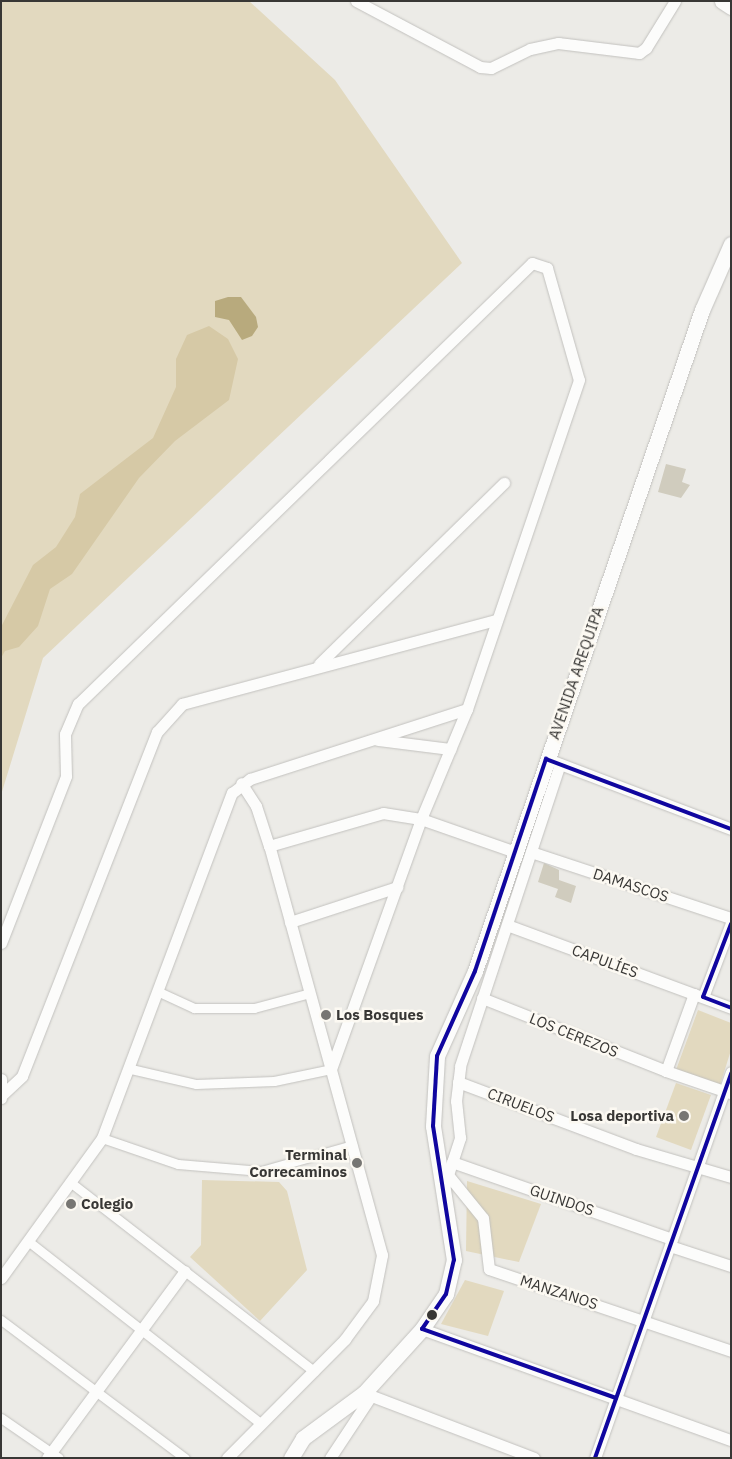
<!DOCTYPE html>
<html>
<head>
<meta charset="utf-8">
<style>
	body { margin:0 }
	#map { position:relative; width:732px; height:1459px; overflow:hidden; background:#ecebe7; font-family:"IBM Plex Sans",sans-serif }
	div>[style] { position:absolute }
	.green>* { inset:0; background:#e2d9bf }
	.forest>* { inset:0; background:#d6c9a6 }
	.water>* { inset:0; background:#b8aa7d }
	.building>* { inset:0; background:#d0ccbe }
	.roads { filter:drop-shadow(0 0 1px #c2c1be) drop-shadow(0 0 1px #c2c1be) }
	.pedestrian>* { height:9px; margin:-4.5px; padding:0 4.5px; transform-origin:4.5px; border-radius:4.5px; background:#fcfcfb }
	.minor>* { height:11px; margin:-5.5px; padding:0 5.5px; transform-origin:5.5px; border-radius:5.5px; background:#fcfcfb }
	.tertiary>* { height:15px; margin:-7.5px; padding:0 7.5px; transform-origin:7.5px; border-radius:7.5px; background:#fcfcfb }
	.bus-1>* { height:4px; margin:-2px; padding:0 2px; transform-origin:2px; border-radius:2px; background:#10069f }
	.dots>* { width:14px; height:14px; translate:-50% -50%; box-sizing:border-box; border:2px solid #fcf9f2; border-radius:50% }
	span { translate:-50% -50%; white-space:nowrap; text-align:center; line-height:1.15; -webkit-text-stroke:5px #fcf9f2; paint-order:stroke }
	.street-label { font-size:15px; color:#383735 }
	.poi-label { font-size:15px; color:#383735; font-weight:700 }
	.left { translate:0 -50%; text-align:left }
	.right { translate:-100% -50%; text-align:right }
	.frame { position:absolute; inset:0; border:2px solid #383735; pointer-events:none }
</style>
</head>
<body>
<div id="map">
	<div class="green">
		<div style="clip-path:polygon(1px 1px,249px 1px,335px 80px,462px 263px,43px 658px,1px 795px)"></div>
		<div style="clip-path:polygon(698px 1010px,731px 1023px,731px 1050px,720px 1085px,676px 1070px)"></div>
		<div style="clip-path:polygon(676px 1083px,711px 1095px,691px 1150px,656px 1137px)"></div>
		<div style="clip-path:polygon(202px 1180px,279px 1182px,287px 1191px,307px 1270px,260px 1321px,190px 1257px,201px 1245px)"></div>
		<div style="clip-path:polygon(467px 1181px,541px 1204px,519px 1262px,466px 1251px)"></div>
		<div style="clip-path:polygon(465px 1280px,504px 1291px,488px 1336px,441px 1324px)"></div>
	</div>
	<div class="forest">
		<div style="clip-path:polygon(209px 326px,228px 339px,238px 359px,229px 400px,175px 441px,139px 478px,72px 574px,50px 589px,38px 626px,19px 647px,5px 651px,1px 658px,1px 627px,33px 565px,56px 547px,75px 517px,80px 494px,153px 438px,176px 387px,176px 359px,187px 335px)"></div>
	</div>
	<div class="water">
		<div style="clip-path:polygon(228px 297px,241px 297px,256px 317px,258px 327px,252px 336px,242px 340px,229px 320px,215px 317px,215px 301px)"></div>
	</div>
	<div class="building">
		<div style="clip-path:polygon(666px 464px,686px 469px,682px 482px,690px 485px,681px 498px,658px 492px)"></div>
		<div style="clip-path:polygon(544px 863px,559px 870px,559px 880px,576px 886px,571px 903px,555px 897px,558px 889px,538px 882px)"></div>
	</div>
	<div class="roads">
		<div class="pedestrian">
			<div style="left:157px;top:991px;width:41px;rotate:24.7deg"></div>
			<div style="left:194px;top:1008px;width:60px"></div>
			<div style="left:254px;top:1008px;width:58px;rotate:-15deg"></div>
			<div style="left:131px;top:1069px;width:67px;rotate:13deg"></div>
			<div style="left:196px;top:1084px;width:78px;rotate:-2.2deg"></div>
			<div style="left:274px;top:1081px;width:58px;rotate:-11.9deg"></div>
			<div style="left:102px;top:1138px;width:80px;rotate:18.9deg"></div>
			<div style="left:178px;top:1164px;width:83px;rotate:4.8deg"></div>
			<div style="left:261px;top:1171px;width:95px;rotate:-15.9deg"></div>
			<div style="left:70px;top:1182px;width:309px;rotate:37.8deg"></div>
			<div style="left:28px;top:1241px;width:296px;rotate:38.1deg"></div>
			<div style="left:1px;top:1320px;width:230px;rotate:36.9deg"></div>
			<div style="left:1px;top:1418px;width:70px;rotate:34.6deg"></div>
		</div>
		<div class="minor">
			<div style="left:356px;top:1px;width:140px;rotate:28deg"></div>
			<div style="left:480px;top:67px;width:11px;rotate:5deg"></div>
			<div style="left:491px;top:68px;width:43px;rotate:-26deg"></div>
			<div style="left:530px;top:49px;width:29px;rotate:-12deg"></div>
			<div style="left:558px;top:43px;width:82px;rotate:7deg"></div>
			<div style="left:639px;top:53px;width:9px;rotate:-36deg"></div>
			<div style="left:646px;top:48px;width:55px;rotate:-58.3deg"></div>
			<div style="left:319px;top:664px;width:259px;rotate:-44.4deg"></div>
			<div style="left:378px;top:740px;width:73px;rotate:7.1deg"></div>
			<div style="left:555px;top:762px;width:188px;rotate:20.8deg"></div>
			<div style="left:269px;top:846px;width:119px;rotate:-16.1deg"></div>
			<div style="left:383px;top:813px;width:38px;rotate:9deg"></div>
			<div style="left:421px;top:819px;width:100px;rotate:19.3deg"></div>
			<div style="left:531px;top:852px;width:211px;rotate:18.3deg"></div>
			<div style="left:290px;top:922px;width:113px;rotate:-18.1deg"></div>
			<div style="left:507px;top:925px;width:239px;rotate:20.3deg"></div>
			<div style="left:1px;top:943px;width:179px;rotate:-68.7deg"></div>
			<div style="left:66px;top:776px;width:42px;rotate:-91.4deg"></div>
			<div style="left:65px;top:734px;width:33px;rotate:-67deg"></div>
			<div style="left:78px;top:704px;width:633px;rotate:-44.17deg"></div>
			<div style="left:532px;top:263px;width:16px;rotate:18deg"></div>
			<div style="left:547px;top:268px;width:116px;rotate:74.1deg"></div>
			<div style="left:579px;top:380px;width:348px;rotate:108.8deg"></div>
			<div style="left:467px;top:709px;width:119px;rotate:112.7deg"></div>
			<div style="left:421px;top:819px;width:266px;rotate:109.8deg"></div>
			<div style="left:694px;top:994px;width:82px;rotate:110deg"></div>
			<div style="left:666px;top:1071px;width:68px;rotate:19deg"></div>
			<div style="left:703px;top:997px;width:79px;rotate:-69.3deg"></div>
			<div style="left:482px;top:998px;width:198px;rotate:21.6deg"></div>
			<div style="left:1px;top:1079px;width:19px;rotate:90deg"></div>
			<div style="left:458px;top:1082px;width:190px;rotate:20.6deg"></div>
			<div style="left:636px;top:1149px;width:99px;rotate:16.4deg"></div>
			<div style="left:3px;top:1094px;width:26px;rotate:-43deg"></div>
			<div style="left:22px;top:1076px;width:370px;rotate:-68.6deg"></div>
			<div style="left:157px;top:732px;width:38px;rotate:-48deg"></div>
			<div style="left:182px;top:704px;width:325px;rotate:-15deg"></div>
			<div style="left:452px;top:1162px;width:233px;rotate:19.3deg"></div>
			<div style="left:448px;top:1175px;width:55px;rotate:50.9deg"></div>
			<div style="left:483px;top:1218px;width:51px;rotate:83.3deg"></div>
			<div style="left:489px;top:1269px;width:256px;rotate:18.7deg"></div>
			<div style="left:444px;top:1187px;width:52px;rotate:-71.9deg"></div>
			<div style="left:460px;top:1138px;width:37px;rotate:-96deg"></div>
			<div style="left:456px;top:1101px;width:35px;rotate:-83deg"></div>
			<div style="left:460px;top:1066px;width:318px;rotate:-71.7deg"></div>
			<div style="left:670px;top:1246px;width:64px;rotate:18.2deg"></div>
			<div style="left:1px;top:1278px;width:173px;rotate:-54.2deg"></div>
			<div style="left:102px;top:1138px;width:369px;rotate:-69.4deg"></div>
			<div style="left:232px;top:793px;width:23px;rotate:-38deg"></div>
			<div style="left:250px;top:779px;width:228px;rotate:-17.9deg"></div>
			<div style="left:422px;top:1329px;width:328px;rotate:19.8deg"></div>
			<div style="left:364px;top:1393px;width:182px;rotate:20.9deg"></div>
			<div style="left:47px;top:1458px;width:232px;rotate:-53.6deg"></div>
			<div style="left:227px;top:1458px;width:168px;rotate:-45.2deg"></div>
			<div style="left:345px;top:1339px;width:47px;rotate:-53.6deg"></div>
			<div style="left:373px;top:1301px;width:47px;rotate:-78.9deg"></div>
			<div style="left:382px;top:1255px;width:424px;rotate:-105.4deg"></div>
			<div style="left:269px;top:846px;width:42px;rotate:-108deg"></div>
			<div style="left:256px;top:806px;width:27px;rotate:-123deg"></div>
			<div style="left:330px;top:1458px;width:74px;rotate:-56.5deg"></div>
			<div style="left:595px;top:1458px;width:409px;rotate:-70.6deg"></div>
		</div>
		<div class="tertiary">
			<div style="left:722px;top:1px;width:11px;rotate:34deg"></div>
			<div style="left:291px;top:1458px;width:23px;rotate:-59deg"></div>
			<div style="left:303px;top:1438px;width:76px;rotate:-36.4deg"></div>
			<div style="left:364px;top:1393px;width:86px;rotate:-47.8deg"></div>
			<div style="left:422px;top:1329px;width:42px;rotate:-55.6deg"></div>
			<div style="left:446px;top:1294px;width:35px;rotate:-77deg"></div>
			<div style="left:454px;top:1260px;width:136px;rotate:-98.9deg"></div>
			<div style="left:433px;top:1126px;width:70px;rotate:-86.7deg"></div>
			<div style="left:437px;top:1056px;width:93px;rotate:-65.9deg"></div>
			<div style="left:475px;top:971px;width:699px;rotate:-71.05deg"></div>
			<div style="left:702px;top:310px;width:72px;rotate:-66.3deg"></div>
		</div>
	</div>
	<div class="bus-1">
		<div style="left:731px;top:924px;width:78px;rotate:111deg"></div>
		<div style="left:703px;top:997px;width:30px;rotate:21deg"></div>
		<div style="left:616px;top:1398px;width:206px;rotate:-160.4deg"></div>
		<div style="left:422px;top:1329px;width:42px;rotate:-55.6deg"></div>
		<div style="left:446px;top:1294px;width:35px;rotate:-77deg"></div>
		<div style="left:454px;top:1260px;width:136px;rotate:-98.9deg"></div>
		<div style="left:433px;top:1126px;width:70px;rotate:-86.7deg"></div>
		<div style="left:437px;top:1056px;width:93px;rotate:-65.9deg"></div>
		<div style="left:475px;top:971px;width:224px;rotate:-71.5deg"></div>
		<div style="left:546px;top:759px;width:198px;rotate:20.7deg"></div>
		<div style="left:595px;top:1458px;width:408px;rotate:-70.5deg"></div>
	</div>
	<div class="dots">
		<div style="left:326px;top:1015px;background:#777673"></div>
		<div style="left:684px;top:1116px;background:#777673"></div>
		<div style="left:357px;top:1163px;background:#777673"></div>
		<div style="left:71px;top:1204px;background:#777673"></div>
		<div style="left:432px;top:1315px;background:#383735"></div>
	</div>
	<div class="street-label">
		<span style="left:576px;top:673px;rotate:-71deg">AVENIDA AREQUIPA</span>
		<span style="left:631px;top:885px;rotate:18deg">DAMASCOS</span>
		<span style="left:605px;top:961px;rotate:20deg">CAPULÍES</span>
		<span style="left:574px;top:1035px;rotate:22deg">LOS CEREZOS</span>
		<span style="left:521px;top:1105px;rotate:21deg">CIRUELOS</span>
		<span style="left:562px;top:1200px;rotate:19deg">GUINDOS</span>
		<span style="left:559px;top:1292px;rotate:18deg">MANZANOS</span>
	</div>
	<div class="poi-label">
		<span class="left" style="left:336px;top:1015px">Los Bosques</span>
		<span class="right" style="left:674px;top:1116px">Losa deportiva</span>
		<span class="right" style="left:347px;top:1163px">Terminal<br>Correcaminos</span>
		<span class="left" style="left:81px;top:1204px">Colegio</span>
	</div>
	<div class="frame"></div>
</div>
</body>
</html>
